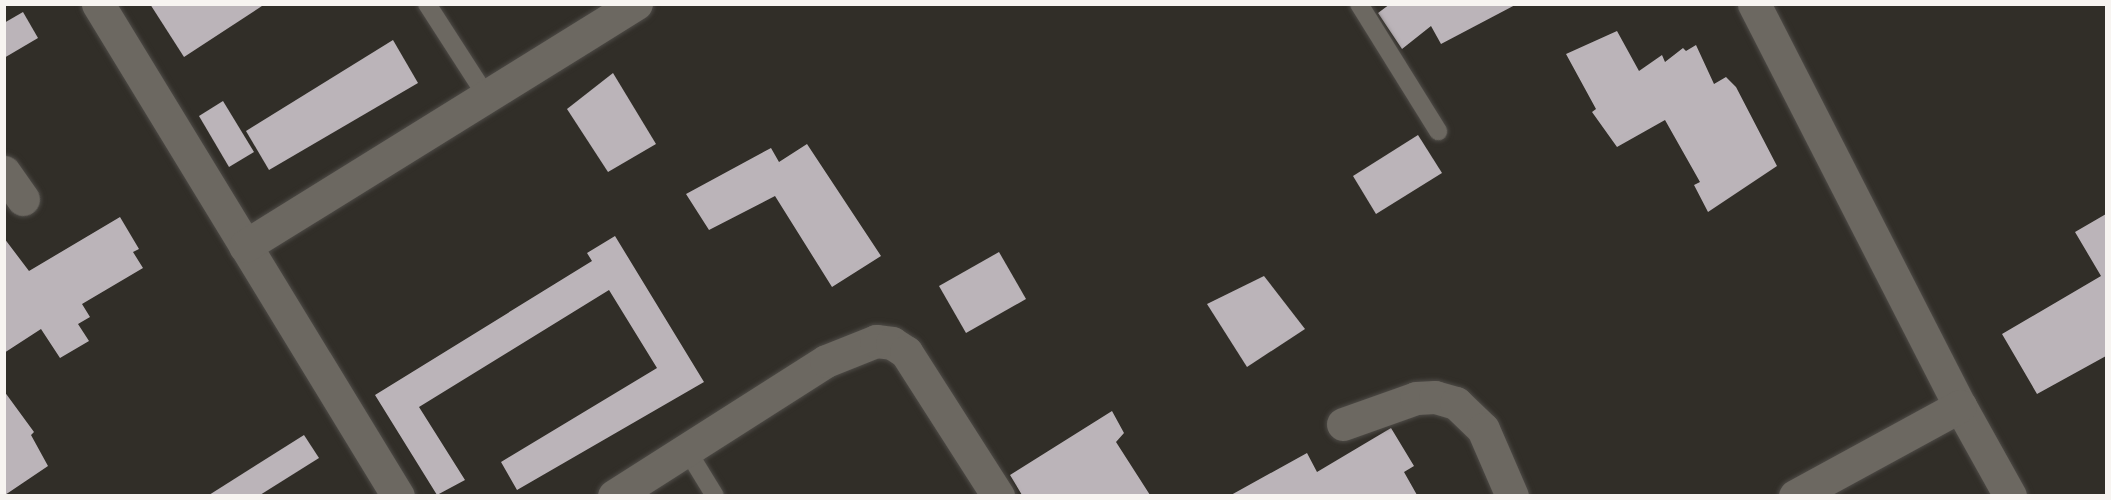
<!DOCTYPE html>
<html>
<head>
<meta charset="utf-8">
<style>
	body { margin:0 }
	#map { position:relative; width:2111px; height:500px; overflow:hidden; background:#312e28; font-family:Quicksand,sans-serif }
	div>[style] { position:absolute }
	.building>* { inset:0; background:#bbb4b9 }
	.roads { filter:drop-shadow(0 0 2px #4e4b47) drop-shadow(0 0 2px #4e4b47) }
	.lane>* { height:18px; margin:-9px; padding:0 9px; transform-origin:9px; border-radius:9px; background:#6c6861 }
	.street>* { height:33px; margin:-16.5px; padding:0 16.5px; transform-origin:16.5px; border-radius:16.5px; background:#6c6861 }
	span { translate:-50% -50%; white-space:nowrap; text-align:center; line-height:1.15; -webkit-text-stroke:6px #181614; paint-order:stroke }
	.frame { position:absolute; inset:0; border:6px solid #f7f4f1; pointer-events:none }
</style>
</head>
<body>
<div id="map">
	<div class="building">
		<div style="clip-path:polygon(150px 4px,265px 4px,184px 57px)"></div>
		<div style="clip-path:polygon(1390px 4px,1517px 4px,1441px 44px,1431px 26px,1402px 49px,1378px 13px)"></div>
		<div style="clip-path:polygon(23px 12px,38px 38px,4px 58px,4px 23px)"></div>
		<div style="clip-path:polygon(1617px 31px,1639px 71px,1662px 55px,1665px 62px,1683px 48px,1686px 51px,1696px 45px,1714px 84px,1726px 77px,1736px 87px,1777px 166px,1708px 212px,1694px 185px,1700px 182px,1665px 120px,1617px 147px,1592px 112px,1596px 109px,1566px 54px)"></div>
		<div style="clip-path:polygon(393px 40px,418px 83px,269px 170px,246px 131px)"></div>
		<div style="clip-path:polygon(613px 73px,656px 144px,608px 172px,567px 109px)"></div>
		<div style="clip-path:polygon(223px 101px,254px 152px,229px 167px,199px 116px)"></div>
		<div style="clip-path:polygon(1418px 135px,1442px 173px,1376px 214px,1353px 176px)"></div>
		<div style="clip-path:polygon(807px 144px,881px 256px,832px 287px,775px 196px,709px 230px,686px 194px,771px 148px,779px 162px)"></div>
		<div style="clip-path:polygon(2106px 214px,2106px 356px,2037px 394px,2002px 334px,2101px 276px,2075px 232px)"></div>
		<div style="clip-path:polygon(120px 217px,139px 249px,133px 252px,143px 268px,82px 304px,90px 317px,78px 324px,89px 341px,60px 358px,41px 329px,4px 353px,4px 238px,29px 271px)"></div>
		<div style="clip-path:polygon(615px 236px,704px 382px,517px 490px,501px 462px,657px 368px,609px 290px,419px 407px,465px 480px,437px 495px,375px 395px,592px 261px,587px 253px)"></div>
		<div style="clip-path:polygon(999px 252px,1026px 299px,966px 333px,939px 286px)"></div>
		<div style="clip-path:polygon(1264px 276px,1305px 329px,1247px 367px,1207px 304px)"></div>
		<div style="clip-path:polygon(4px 391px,34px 432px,31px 435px,48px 466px,5px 495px)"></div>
		<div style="clip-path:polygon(1112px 411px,1124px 433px,1116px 442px,1150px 495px,1022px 495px,1010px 475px)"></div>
		<div style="clip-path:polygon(1391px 428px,1414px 466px,1404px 472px,1417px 495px,1231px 495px,1307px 453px,1317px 472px)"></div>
		<div style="clip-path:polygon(304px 435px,319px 458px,260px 495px,209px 495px)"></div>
	</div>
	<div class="roads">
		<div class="lane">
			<div style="left:427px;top:4px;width:111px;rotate:57.2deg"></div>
			<div style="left:1359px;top:4px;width:150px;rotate:58.1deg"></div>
			<div style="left:685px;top:447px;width:57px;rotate:58.5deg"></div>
		</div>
		<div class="street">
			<div style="left:98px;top:4px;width:576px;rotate:58.63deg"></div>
			<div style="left:1754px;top:4px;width:452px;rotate:62.9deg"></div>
			<div style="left:1960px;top:406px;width:103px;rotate:60.9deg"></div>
			<div style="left:4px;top:172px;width:33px;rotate:55deg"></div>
			<div style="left:245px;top:246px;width:460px;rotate:-31.8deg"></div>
			<div style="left:1343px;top:424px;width:77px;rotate:-19.6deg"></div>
			<div style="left:1416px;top:398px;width:19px;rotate:-3deg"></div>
			<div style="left:1435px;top:397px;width:22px;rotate:16deg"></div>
			<div style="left:1456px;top:403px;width:37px;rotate:44deg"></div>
			<div style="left:1483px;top:429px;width:73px;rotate:66.6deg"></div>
			<div style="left:614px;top:496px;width:251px;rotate:-32.5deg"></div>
			<div style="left:826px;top:361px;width:54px;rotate:-21.8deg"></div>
			<div style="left:876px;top:341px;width:16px;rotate:7deg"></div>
			<div style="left:892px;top:343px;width:17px;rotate:33deg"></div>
			<div style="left:906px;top:352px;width:171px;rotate:57.4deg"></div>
			<div style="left:1795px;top:496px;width:188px;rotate:-28.6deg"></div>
		</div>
	</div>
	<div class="frame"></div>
</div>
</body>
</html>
